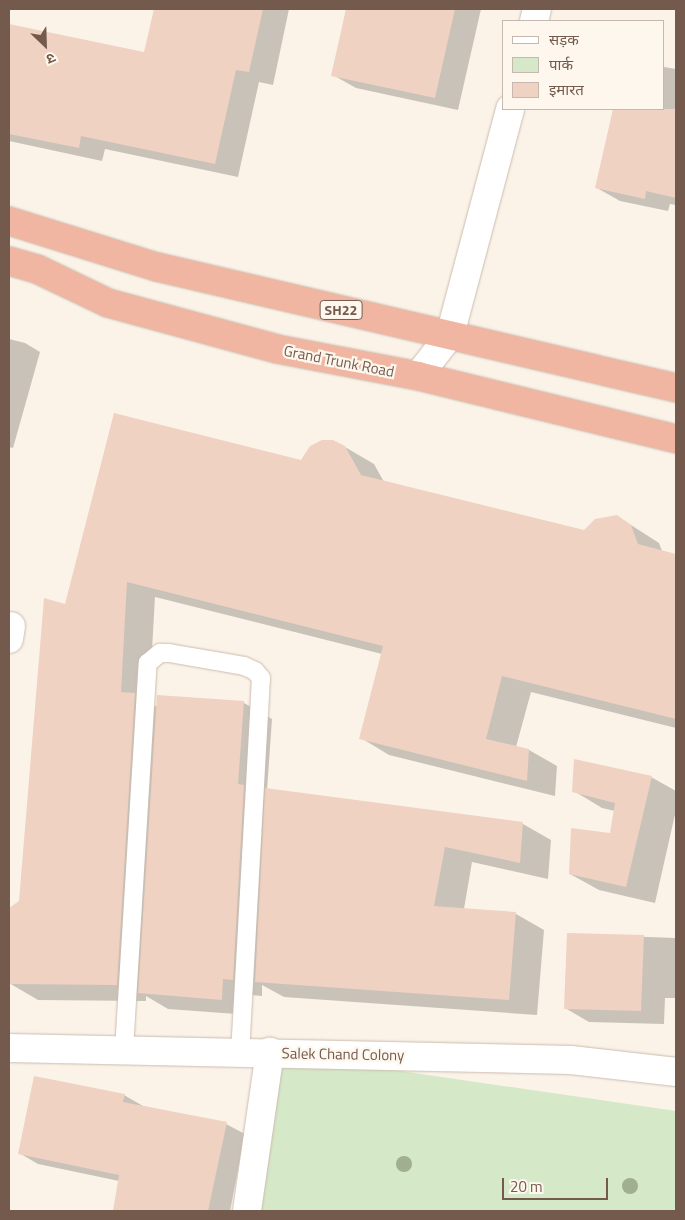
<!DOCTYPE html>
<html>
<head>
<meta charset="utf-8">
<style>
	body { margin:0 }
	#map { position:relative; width:685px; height:1220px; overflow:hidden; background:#fbf3e8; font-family:"Titillium Web","Noto Sans Devanagari",sans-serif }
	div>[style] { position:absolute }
	.green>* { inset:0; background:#d5e8c7 }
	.shadow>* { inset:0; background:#0003 }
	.building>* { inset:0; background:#efd2c1 }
	.roads { filter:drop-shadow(0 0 1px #ccbbae) drop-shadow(0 0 1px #ccbbae) }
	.lane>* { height:18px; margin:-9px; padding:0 9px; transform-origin:9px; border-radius:9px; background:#fff }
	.street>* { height:28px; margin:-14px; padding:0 14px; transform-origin:14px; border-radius:14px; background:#fff }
	.highway>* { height:28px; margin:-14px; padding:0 14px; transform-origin:14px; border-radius:14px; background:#f1b6a2 }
	.trees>* { width:16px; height:16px; margin:-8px; border-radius:50%; background:#a0af8f }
	span { translate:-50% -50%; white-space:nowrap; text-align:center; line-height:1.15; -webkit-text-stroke:4.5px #fef7ee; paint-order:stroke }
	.shield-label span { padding:1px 4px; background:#fef7ee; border:1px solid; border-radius:4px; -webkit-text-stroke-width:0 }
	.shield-label { font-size:14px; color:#735a4d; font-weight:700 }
	.street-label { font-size:15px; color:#735a4d }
	.frame { position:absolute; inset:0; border:10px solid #735a4d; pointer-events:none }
	.legend { position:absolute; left:502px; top:20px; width:162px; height:90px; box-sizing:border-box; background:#fef7ee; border:1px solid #c6b8ae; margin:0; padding:6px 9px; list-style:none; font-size:15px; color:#735a4d }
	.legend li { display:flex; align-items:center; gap:10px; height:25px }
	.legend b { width:25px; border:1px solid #c6b8ae }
	.north { position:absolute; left:20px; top:20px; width:50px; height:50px; -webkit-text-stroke:4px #fef7ee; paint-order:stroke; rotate:156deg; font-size:14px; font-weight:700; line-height:20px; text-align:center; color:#735a4d }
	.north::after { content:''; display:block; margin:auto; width:18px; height:22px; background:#735a4d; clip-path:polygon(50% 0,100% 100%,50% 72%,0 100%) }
	.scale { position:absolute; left:502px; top:1178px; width:106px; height:22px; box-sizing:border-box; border:2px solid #735a4d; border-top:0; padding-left:6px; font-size:15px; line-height:18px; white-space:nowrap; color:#735a4d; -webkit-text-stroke:4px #fef7ee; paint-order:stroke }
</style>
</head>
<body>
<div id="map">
	<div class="green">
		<div style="clip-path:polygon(270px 1052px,676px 1111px,676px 1211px,243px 1211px)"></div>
	</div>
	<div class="shadow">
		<div style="clip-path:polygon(155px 9px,289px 9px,273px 85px,259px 82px,238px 177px,105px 149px,102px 161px,9px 141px,9px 25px,145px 54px)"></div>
		<div style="clip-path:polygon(347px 9px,481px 9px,458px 110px,356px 88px,333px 75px)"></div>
		<div style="clip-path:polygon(664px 67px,676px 69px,676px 205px,670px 204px,668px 211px,620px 201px,597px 188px,614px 109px,664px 109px)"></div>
		<div style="clip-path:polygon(9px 339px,25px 343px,40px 352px,13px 448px,9px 447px)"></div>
		<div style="clip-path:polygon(345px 447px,374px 464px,384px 482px,584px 532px,617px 516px,659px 543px,662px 551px,676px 555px,676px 728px,531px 692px,516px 747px,529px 750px,557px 766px,555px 796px,389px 755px,361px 738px,382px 654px,155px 597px,149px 703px,157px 707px,244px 703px,272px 719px,267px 790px,523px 824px,551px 840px,548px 879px,472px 862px,464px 909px,516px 914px,544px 930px,537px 1015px,284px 997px,262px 985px,262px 996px,251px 995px,250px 1015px,168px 1009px,146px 996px,146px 1001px,38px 1000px,9px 983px,9px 909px,20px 902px,66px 606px,302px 461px)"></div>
		<div style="clip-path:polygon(651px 777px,676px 791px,676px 810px,655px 903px,599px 890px,570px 874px,611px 834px,615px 811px,602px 808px,574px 791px)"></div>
		<div style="clip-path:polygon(568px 934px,676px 938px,676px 998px,665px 998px,664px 1024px,589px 1022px,565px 1008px)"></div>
		<div style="clip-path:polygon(124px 1095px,143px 1106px,226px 1124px,245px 1134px,230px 1211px,114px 1211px,119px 1181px,38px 1164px,19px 1153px)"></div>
	</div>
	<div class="building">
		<div style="clip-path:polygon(154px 9px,263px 9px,249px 72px,236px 70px,215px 164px,81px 136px,79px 148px,9px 134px,9px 24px,144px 52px)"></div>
		<div style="clip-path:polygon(346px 9px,455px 9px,435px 98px,331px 76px)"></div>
		<div style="clip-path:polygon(613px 109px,676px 109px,676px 198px,646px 191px,645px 199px,595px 188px)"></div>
		<div style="clip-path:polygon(114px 413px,301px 460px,310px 446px,322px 440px,333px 440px,345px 446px,361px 475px,584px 530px,595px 519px,617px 515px,631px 525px,638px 544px,676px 554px,676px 719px,502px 676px,486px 739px,529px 749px,527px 781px,359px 739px,383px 646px,127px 582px,121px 692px,135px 693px,117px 985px,9px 984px,9px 908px,19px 901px,44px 598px,65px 604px)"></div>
		<div style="clip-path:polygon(157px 695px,244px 701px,238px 784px,244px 785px,233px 980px,223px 979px,222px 1000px,138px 993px)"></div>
		<div style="clip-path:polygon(574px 759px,652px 776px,626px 887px,569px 874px,571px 828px,610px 833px,615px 803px,572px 792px)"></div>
		<div style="clip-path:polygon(265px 788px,523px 822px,520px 863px,445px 847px,434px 906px,516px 912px,509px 1000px,255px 982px)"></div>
		<div style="clip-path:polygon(567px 933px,644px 935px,641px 1011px,564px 1009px)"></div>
		<div style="clip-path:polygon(34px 1076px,125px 1094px,123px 1102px,227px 1122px,208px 1211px,113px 1211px,119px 1175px,18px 1154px)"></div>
	</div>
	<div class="roads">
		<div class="lane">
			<div style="left:124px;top:1050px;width:388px;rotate:-86.5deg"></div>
			<div style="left:148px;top:663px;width:16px;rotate:-40deg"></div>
			<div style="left:160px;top:653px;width:9px"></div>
			<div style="left:169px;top:653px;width:76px;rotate:9.8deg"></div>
			<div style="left:244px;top:666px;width:12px;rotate:24deg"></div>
			<div style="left:255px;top:671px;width:9px;rotate:49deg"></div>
			<div style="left:261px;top:678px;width:375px;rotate:93.2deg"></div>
		</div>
		<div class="street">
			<div style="left:534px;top:21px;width:12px;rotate:-76deg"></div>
			<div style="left:418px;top:376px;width:52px;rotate:-52deg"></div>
			<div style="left:450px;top:335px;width:234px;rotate:-75.1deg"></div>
			<div style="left:9px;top:639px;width:13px;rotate:-81deg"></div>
			<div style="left:9px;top:1048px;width:562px;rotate:1.22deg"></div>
			<div style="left:571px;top:1060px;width:106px;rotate:6.5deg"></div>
			<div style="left:247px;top:1211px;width:161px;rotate:-81.8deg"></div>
		</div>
		<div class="highway">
			<div style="left:9px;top:221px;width:155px;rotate:17.3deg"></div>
			<div style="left:157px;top:267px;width:533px;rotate:13.12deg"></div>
			<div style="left:9px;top:261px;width:29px;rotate:16deg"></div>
			<div style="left:37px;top:269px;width:79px;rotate:25.6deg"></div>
			<div style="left:108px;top:303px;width:175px;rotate:15.2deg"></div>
			<div style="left:277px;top:349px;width:144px;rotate:10.8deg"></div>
			<div style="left:418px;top:376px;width:266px;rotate:13.7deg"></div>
		</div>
	</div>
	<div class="trees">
		<div style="left:404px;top:1164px"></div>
		<div style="left:630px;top:1186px"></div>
	</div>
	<div class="shield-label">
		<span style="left:341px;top:310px">SH22</span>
	</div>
	<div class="street-label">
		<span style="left:339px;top:361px;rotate:11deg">Grand Trunk Road</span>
		<span style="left:343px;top:1054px;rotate:1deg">Salek Chand Colony</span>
	</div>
	<div class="frame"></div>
	<ul class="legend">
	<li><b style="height:6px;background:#fff"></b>सड़क</li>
	<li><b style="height:14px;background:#d5e8c7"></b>पार्क</li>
	<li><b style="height:14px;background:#efd2c1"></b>इमारत</li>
	</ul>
	<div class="north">उ</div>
	<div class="scale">20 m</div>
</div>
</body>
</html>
